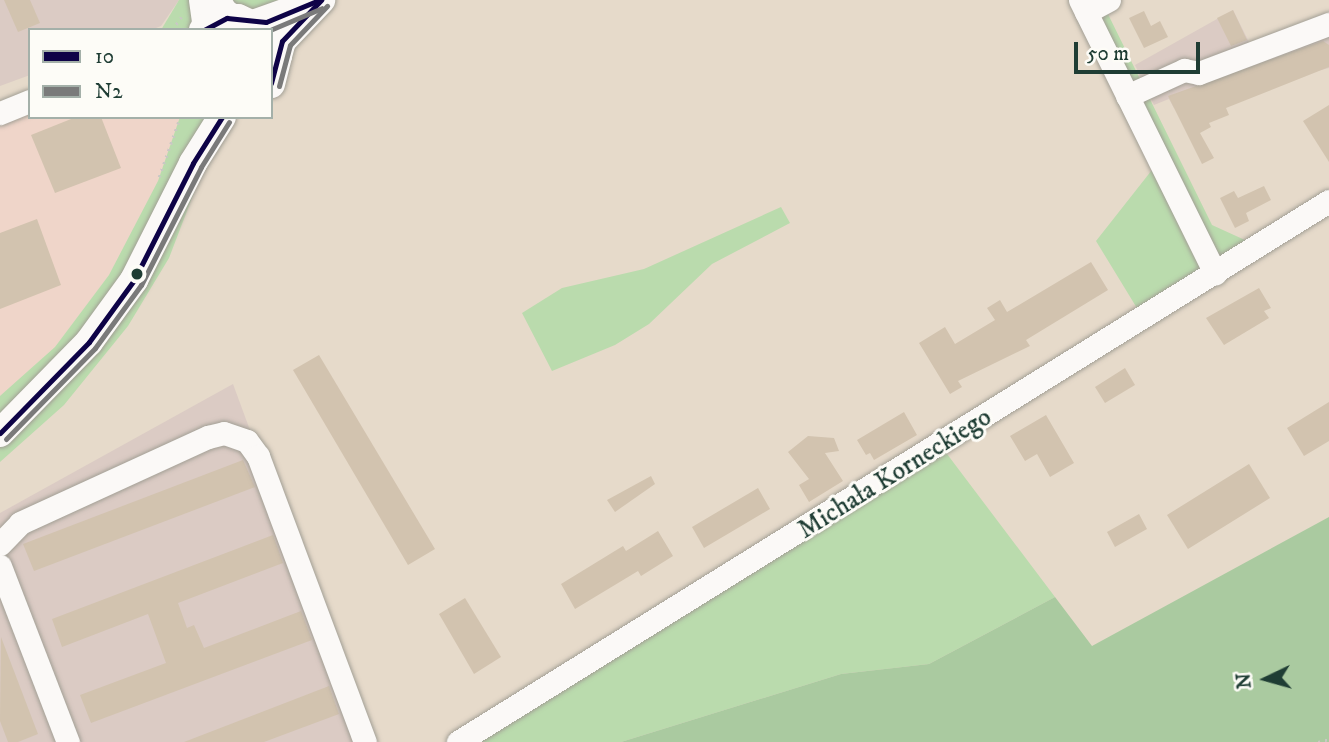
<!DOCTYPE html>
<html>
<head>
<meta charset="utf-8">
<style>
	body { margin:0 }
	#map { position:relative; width:1329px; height:742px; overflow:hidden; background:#e6daca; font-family:"IM FELL DW Pica",serif }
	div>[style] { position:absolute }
	.built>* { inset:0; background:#efd5c9 }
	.industrial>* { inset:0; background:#dbcbc4 }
	.green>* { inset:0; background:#badbad }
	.forest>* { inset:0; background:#aacaa0 }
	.building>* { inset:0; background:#d2c3af }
	.path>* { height:2.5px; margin-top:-1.25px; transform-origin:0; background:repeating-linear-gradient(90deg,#c9c8c4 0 2px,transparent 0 7px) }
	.roads { filter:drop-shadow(0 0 2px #a29f95) drop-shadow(0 0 2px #a29f95) }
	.minor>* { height:23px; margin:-11.5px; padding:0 11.5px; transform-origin:11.5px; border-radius:11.5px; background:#fbf9f7 }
	.major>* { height:28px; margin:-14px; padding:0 14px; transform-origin:14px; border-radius:14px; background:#fbf9f7 }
	.bus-1>* { height:5px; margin:-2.5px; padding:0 2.5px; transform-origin:2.5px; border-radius:2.5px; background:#0e0347 }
	.bus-2>* { height:5px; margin:-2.5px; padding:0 2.5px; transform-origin:2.5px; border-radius:2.5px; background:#7a7a7a }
	.dots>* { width:19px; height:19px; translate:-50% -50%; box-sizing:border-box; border:4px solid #fdfcf7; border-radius:50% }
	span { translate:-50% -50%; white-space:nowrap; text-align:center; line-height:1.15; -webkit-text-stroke:6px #fdfcf7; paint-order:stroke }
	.street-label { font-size:26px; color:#1f3d34 }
	.legend { position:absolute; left:28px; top:28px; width:245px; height:91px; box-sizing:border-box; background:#fdfcf7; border:2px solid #a4b0a9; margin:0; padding:9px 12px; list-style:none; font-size:21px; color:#1f3d34 }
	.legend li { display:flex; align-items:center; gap:14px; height:35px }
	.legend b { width:35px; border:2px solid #a4b0a9 }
	.north { position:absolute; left:1231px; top:644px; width:70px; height:70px; -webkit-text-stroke:5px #fdfcf7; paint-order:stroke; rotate:265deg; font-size:19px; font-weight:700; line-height:28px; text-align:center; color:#1f3d34 }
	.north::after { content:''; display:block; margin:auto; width:24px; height:32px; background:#1f3d34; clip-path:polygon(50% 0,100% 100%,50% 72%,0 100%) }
	.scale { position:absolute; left:1074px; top:42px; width:126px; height:32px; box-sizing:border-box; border:4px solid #1f3d34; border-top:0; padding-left:9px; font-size:21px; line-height:24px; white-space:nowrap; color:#1f3d34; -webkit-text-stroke:5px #fdfcf7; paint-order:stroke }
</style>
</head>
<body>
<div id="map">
	<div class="built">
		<div style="clip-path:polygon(30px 102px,30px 117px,180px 117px,158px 181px,109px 275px,55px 347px,0 396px,0 122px)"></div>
	</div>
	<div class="industrial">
		<div style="clip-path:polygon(0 0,179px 0,161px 26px,151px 30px,30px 30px,30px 75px,0 86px)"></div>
		<div style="clip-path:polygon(1233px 10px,1250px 44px,1329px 15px,1329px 68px,1174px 108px,1169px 99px,1154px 105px,1135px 65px)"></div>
		<div style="clip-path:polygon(233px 384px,365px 742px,0 742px,0 513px)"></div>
	</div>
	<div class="green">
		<div style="clip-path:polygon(179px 0,321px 0,271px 30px,161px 30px)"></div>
		<div style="clip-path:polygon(1080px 0,1101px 0,1212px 225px,1258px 246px,1143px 318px,1096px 241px,1159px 161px)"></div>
		<div style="clip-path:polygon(180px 117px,223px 117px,169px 258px,128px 326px,64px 405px,0 462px,0 396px,55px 347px,109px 275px,158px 181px)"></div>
		<div style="clip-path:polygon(781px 207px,790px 223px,712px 264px,649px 324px,615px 345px,552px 371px,522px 313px,562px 288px,644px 269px)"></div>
		<div style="clip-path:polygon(941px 446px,1055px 597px,929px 664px,841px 674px,621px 742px,458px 742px)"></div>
	</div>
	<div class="forest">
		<div style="clip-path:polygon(1329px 517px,1329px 742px,621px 742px,841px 674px,929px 664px,1055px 597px,1092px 646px)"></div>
	</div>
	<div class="building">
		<div style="clip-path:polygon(4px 0,30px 0,40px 23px,18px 32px)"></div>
		<div style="clip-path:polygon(1233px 10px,1247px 40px,1231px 46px,1217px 18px)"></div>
		<div style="clip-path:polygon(1144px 11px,1151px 26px,1160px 21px,1168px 37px,1144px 48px,1129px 18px)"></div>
		<div style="clip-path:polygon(1323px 41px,1329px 45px,1329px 67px,1226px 108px,1229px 115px,1209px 123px,1211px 127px,1200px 133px,1214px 158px,1202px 164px,1168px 96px)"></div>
		<div style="clip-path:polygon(1329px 105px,1329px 162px,1303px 121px)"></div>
		<div style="clip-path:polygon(76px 117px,101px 117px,121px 168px,55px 193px,31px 135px)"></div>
		<div style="clip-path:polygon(1264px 186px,1271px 200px,1246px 213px,1249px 221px,1235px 228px,1220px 198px,1234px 191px,1238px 198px)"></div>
		<div style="clip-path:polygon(37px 219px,61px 285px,0 309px,0 233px)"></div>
		<div style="clip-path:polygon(1091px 262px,1108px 290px,1026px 340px,1030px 346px,958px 381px,962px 387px,950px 394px,919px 343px,945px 327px,955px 344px,995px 320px,987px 308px,1000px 300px,1007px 312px)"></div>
		<div style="clip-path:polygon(1259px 288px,1271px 308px,1264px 311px,1269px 318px,1224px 345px,1206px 318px)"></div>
		<div style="clip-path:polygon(319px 355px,435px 549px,408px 565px,293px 370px)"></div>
		<div style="clip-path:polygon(1125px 368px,1135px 385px,1105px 403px,1095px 387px)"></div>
		<div style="clip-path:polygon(1329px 402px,1329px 441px,1304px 456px,1287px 428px)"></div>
		<div style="clip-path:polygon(904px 412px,917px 435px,874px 460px,870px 453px,866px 455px,857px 440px)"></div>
		<div style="clip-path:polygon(1046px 415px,1074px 463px,1050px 477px,1037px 454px,1025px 461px,1010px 436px)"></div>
		<div style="clip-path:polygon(808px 436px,834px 438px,839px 451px,825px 453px,843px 481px,809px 502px,799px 485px,809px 479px,788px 452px)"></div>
		<div style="clip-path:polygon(243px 460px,255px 487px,34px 571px,23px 544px)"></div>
		<div style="clip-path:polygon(1249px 464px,1270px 498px,1188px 549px,1167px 515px)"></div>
		<div style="clip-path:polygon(651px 476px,655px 484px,615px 512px,607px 500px)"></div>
		<div style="clip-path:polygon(758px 488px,770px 509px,704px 548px,692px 527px)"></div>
		<div style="clip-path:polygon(1139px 514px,1147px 529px,1115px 547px,1107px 532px)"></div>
		<div style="clip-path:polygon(658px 531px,673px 556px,641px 576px,638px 571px,575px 609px,561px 584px,623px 546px,626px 551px)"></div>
		<div style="clip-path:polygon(273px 535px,283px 563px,178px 603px,187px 628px,194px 625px,204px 648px,301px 611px,312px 640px,91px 723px,80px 695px,166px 663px,148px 614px,62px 647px,52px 619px)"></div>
		<div style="clip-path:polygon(465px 598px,501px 657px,474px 674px,439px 614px)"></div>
		<div style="clip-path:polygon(1px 637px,38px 734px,18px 742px,8px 742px,0 721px)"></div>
		<div style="clip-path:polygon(329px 686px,339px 714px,264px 742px,184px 742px)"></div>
	</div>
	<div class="path">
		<div style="left:172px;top:30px;width:16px;rotate:-55deg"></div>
		<div style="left:159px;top:177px;width:64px;rotate:-70.7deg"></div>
		<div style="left:1318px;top:742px;width:11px;rotate:-15deg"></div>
	</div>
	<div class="roads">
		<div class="minor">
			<div style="left:200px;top:0;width:29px;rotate:82deg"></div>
			<div style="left:219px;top:0;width:13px;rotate:58deg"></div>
			<div style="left:226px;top:11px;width:14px;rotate:30deg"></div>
			<div style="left:1080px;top:0;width:305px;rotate:63.7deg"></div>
			<div style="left:1086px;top:12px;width:26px;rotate:-28deg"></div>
			<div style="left:1127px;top:96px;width:63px;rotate:-24.5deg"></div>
			<div style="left:1184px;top:70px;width:15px;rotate:11deg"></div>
			<div style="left:1199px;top:73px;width:139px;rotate:-20.7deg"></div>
			<div style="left:0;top:113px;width:32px;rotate:-22deg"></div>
			<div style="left:0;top:544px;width:29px;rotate:-46deg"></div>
			<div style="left:20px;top:523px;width:207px;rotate:-24.6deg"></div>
			<div style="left:208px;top:437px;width:16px;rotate:-14deg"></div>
			<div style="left:224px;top:433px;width:24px;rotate:19deg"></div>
			<div style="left:247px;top:441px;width:19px;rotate:54deg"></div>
			<div style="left:258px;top:456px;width:305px;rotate:69.5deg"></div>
			<div style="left:0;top:566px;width:189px;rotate:68.9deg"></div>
			<div style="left:458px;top:742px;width:1025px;rotate:-31.85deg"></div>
		</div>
		<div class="major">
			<div style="left:256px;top:23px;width:59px;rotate:-19.7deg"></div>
			<div style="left:203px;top:30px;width:16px;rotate:-35deg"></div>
			<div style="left:216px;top:21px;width:22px;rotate:-8deg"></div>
			<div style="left:238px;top:18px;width:29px;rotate:25deg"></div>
			<div style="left:271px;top:39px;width:18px;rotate:68deg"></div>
			<div style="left:278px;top:56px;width:29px;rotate:104deg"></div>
			<div style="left:278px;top:56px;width:16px;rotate:-75deg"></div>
			<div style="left:282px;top:41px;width:57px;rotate:-46.4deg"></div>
			<div style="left:0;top:433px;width:127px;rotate:-45.6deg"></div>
			<div style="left:89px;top:342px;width:77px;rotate:-54deg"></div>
			<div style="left:134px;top:280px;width:131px;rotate:-63.2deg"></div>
			<div style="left:193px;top:163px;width:54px;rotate:-57.8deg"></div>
		</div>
	</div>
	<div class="bus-1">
		<div style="left:204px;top:30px;width:26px;rotate:-28deg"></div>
		<div style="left:227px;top:18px;width:39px;rotate:6deg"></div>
		<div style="left:266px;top:22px;width:57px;rotate:-22.5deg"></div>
		<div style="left:271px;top:83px;width:43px;rotate:-75.3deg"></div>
		<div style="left:282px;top:41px;width:57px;rotate:-46.4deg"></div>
		<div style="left:0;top:433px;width:127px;rotate:-45.6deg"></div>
		<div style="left:89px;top:342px;width:77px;rotate:-54deg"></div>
		<div style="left:134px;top:280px;width:131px;rotate:-63.2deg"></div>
		<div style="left:193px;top:163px;width:54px;rotate:-57.8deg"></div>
	</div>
	<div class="bus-2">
		<div style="left:270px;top:30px;width:56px;rotate:-22.9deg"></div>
		<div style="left:279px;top:86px;width:42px;rotate:-75deg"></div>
		<div style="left:290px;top:45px;width:54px;rotate:-46.5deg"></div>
		<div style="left:6px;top:439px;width:127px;rotate:-45.6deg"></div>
		<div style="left:95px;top:348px;width:78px;rotate:-53.9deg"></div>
		<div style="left:141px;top:285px;width:132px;rotate:-63deg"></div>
		<div style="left:201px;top:167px;width:53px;rotate:-58.1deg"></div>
	</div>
	<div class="dots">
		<div style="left:137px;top:274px;background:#1f3d34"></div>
	</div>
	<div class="street-label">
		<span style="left:895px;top:474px;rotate:-32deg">Michała Korneckiego</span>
	</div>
	<ul class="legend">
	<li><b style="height:9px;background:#0e0347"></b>10</li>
	<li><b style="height:9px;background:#7a7a7a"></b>N2</li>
	</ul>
	<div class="north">N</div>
	<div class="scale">50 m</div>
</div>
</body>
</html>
